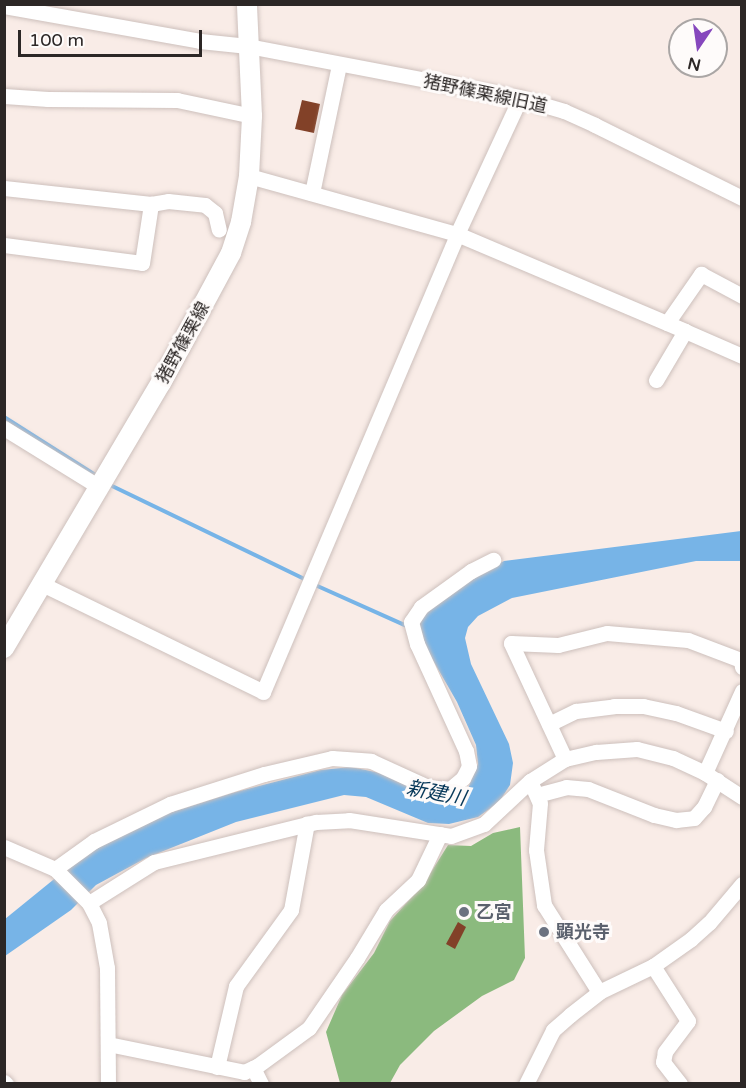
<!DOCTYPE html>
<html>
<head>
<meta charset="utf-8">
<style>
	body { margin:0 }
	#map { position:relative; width:746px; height:1088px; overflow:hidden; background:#f9ece7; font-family:"Varela Round","Noto Sans JP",sans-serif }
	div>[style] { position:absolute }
	.forest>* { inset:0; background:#8bba7e }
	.water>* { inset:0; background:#77b4e7 }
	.stream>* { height:4px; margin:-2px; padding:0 2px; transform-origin:2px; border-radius:2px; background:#77b4e7 }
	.building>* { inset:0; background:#824128 }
	.roads { filter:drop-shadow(0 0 2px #cdc0bc) drop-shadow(0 0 2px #cdc0bc) }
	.minor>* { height:15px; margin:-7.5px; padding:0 7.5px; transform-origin:7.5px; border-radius:7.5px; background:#fff }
	.major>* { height:20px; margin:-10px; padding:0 10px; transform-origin:10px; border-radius:10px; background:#fff }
	.dots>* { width:16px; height:16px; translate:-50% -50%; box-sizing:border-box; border:3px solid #fefbfa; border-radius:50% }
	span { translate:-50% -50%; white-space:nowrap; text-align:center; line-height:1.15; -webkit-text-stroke:6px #fefbfa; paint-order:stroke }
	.street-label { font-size:18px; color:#2c2726 }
	.worship-label { font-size:18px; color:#5b616d; font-weight:700 }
	.left { translate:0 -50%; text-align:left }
	.water-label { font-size:20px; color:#073859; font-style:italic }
	.frame { position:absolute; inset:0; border:6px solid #2c2726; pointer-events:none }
	.north { position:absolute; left:668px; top:18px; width:60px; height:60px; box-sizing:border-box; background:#fefbfa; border:2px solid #aaa6a5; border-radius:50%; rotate:193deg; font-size:16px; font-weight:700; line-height:24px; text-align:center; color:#2c2726 }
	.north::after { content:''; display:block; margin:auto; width:21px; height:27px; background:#8647bd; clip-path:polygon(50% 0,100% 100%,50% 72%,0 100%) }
	.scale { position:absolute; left:18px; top:30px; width:184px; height:27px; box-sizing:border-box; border:3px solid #2c2726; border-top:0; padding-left:8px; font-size:18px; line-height:21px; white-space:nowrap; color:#2c2726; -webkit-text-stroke:4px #fefbfa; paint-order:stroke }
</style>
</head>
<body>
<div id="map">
	<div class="forest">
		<div style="clip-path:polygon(520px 827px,525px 958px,514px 980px,482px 996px,434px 1031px,400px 1065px,390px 1083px,340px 1083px,326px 1032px,342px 995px,374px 953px,390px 921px,423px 885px,448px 845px,471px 846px,493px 833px)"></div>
	</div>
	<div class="water">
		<div style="clip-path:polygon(741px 531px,741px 561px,696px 561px,512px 598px,478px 616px,468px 627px,465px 638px,471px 664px,509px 744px,513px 763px,510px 785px,499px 802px,478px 817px,449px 824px,428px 823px,366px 797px,344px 795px,236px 822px,146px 858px,96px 885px,71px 910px,5px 956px,5px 919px,85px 854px,169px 813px,232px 793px,321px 770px,351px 767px,385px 774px,445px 796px,467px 791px,478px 764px,476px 745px,457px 702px,419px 636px,417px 624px,425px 612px,469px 579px,504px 561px)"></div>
	</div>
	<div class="stream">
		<div style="left:4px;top:417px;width:110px;rotate:32.4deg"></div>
		<div style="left:108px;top:484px;width:221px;rotate:25.8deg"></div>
		<div style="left:313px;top:584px;width:103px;rotate:24.1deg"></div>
	</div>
	<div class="building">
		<div style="clip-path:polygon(302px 100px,320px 104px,314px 133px,295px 129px)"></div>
		<div style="clip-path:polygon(458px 922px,466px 927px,455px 949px,446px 944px)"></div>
	</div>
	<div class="roads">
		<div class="minor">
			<div style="left:4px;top:6px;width:199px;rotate:10.1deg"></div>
			<div style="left:200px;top:41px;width:48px;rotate:5.9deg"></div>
			<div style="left:248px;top:46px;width:277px;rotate:10.8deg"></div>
			<div style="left:520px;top:98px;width:46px;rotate:16.5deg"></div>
			<div style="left:564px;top:111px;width:34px;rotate:24deg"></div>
			<div style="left:595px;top:125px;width:164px;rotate:26.4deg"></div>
			<div style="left:4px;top:96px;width:44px;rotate:3.9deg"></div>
			<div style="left:48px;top:99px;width:129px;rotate:0.4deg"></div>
			<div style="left:177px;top:100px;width:77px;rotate:12deg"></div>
			<div style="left:249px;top:176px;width:216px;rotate:15.6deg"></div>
			<div style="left:457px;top:234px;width:248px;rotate:23deg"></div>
			<div style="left:685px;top:331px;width:57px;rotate:120.6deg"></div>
			<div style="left:4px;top:188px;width:148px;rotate:6.2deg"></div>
			<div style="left:151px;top:204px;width:17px;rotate:-10deg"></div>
			<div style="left:168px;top:201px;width:37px;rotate:6deg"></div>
			<div style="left:205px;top:205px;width:13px;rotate:39deg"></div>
			<div style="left:215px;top:213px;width:17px;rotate:77deg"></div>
			<div style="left:312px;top:193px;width:131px;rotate:-78.1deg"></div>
			<div style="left:4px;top:245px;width:139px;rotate:7.4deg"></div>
			<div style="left:142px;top:263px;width:60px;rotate:-81.3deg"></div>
			<div style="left:667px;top:323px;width:60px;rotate:-55.2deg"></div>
			<div style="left:701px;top:274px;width:47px;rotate:28.2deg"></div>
			<div style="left:685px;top:331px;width:62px;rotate:23.7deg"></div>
			<div style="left:4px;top:428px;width:112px;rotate:31.8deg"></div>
			<div style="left:42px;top:584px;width:246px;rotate:26deg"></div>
			<div style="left:263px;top:692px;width:497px;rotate:-67deg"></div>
			<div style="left:457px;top:234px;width:150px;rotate:-65.1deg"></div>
			<div style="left:549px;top:724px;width:30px;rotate:-26deg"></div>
			<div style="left:576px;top:711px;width:38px;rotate:-7deg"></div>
			<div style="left:614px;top:706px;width:29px"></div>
			<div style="left:643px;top:706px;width:34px;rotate:12deg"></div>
			<div style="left:676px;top:713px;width:53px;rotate:19.8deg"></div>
			<div style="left:565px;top:759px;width:128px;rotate:-115deg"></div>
			<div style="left:511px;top:643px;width:47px;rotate:2.4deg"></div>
			<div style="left:558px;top:645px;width:50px;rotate:-13.8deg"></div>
			<div style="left:607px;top:633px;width:81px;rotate:4.9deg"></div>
			<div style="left:688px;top:640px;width:57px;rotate:20.7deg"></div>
			<div style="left:741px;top:660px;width:7px;rotate:82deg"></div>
			<div style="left:705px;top:773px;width:90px;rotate:-65.7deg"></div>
			<div style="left:530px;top:781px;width:24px;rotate:66deg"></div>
			<div style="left:540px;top:803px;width:47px;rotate:94.9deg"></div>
			<div style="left:536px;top:850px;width:56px;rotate:81.7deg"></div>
			<div style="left:544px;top:905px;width:103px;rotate:57.7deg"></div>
			<div style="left:537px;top:795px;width:30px;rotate:-15deg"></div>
			<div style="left:566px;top:787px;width:22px;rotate:5deg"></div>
			<div style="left:588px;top:789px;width:71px;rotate:21.5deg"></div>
			<div style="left:654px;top:815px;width:23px;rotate:13deg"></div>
			<div style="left:676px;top:820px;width:18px;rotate:-6deg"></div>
			<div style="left:694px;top:818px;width:15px;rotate:-48deg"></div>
			<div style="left:704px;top:807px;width:30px;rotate:-64deg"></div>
			<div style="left:4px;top:847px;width:56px;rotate:23.3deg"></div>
			<div style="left:55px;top:869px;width:48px;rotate:45deg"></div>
			<div style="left:89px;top:903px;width:22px;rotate:63deg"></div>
			<div style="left:99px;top:923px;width:46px;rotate:79.9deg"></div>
			<div style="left:107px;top:968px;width:116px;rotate:89.5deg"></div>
			<div style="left:55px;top:869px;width:48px;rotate:-35.7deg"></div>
			<div style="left:94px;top:841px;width:85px;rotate:-26deg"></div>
			<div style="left:170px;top:804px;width:99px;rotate:-17.7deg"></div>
			<div style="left:264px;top:774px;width:70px;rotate:-13.2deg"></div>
			<div style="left:332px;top:758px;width:39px;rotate:4deg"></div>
			<div style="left:371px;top:761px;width:65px;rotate:24.6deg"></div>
			<div style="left:430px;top:788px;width:20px;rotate:3deg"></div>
			<div style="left:450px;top:789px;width:17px;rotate:-40deg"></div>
			<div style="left:463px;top:778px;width:13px;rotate:-63deg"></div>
			<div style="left:469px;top:766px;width:15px;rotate:-101deg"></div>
			<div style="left:466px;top:751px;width:118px;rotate:-114.6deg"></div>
			<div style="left:417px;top:644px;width:23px;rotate:-105deg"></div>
			<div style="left:411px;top:622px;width:18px;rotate:-56deg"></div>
			<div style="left:421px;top:607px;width:62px;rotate:-35.8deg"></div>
			<div style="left:471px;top:571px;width:25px;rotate:-27deg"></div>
			<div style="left:89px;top:903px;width:77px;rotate:-32.2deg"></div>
			<div style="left:154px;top:862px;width:167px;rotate:-13.9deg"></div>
			<div style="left:316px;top:822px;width:33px;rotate:-3deg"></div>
			<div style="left:349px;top:820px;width:103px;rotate:8.9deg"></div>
			<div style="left:451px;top:836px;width:35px;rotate:-20deg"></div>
			<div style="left:484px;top:824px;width:63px;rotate:-43.1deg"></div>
			<div style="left:530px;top:781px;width:41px;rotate:-32.2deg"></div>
			<div style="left:565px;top:759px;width:32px;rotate:-13deg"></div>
			<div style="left:596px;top:752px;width:41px;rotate:-4.2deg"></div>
			<div style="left:637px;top:749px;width:37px;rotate:14deg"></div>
			<div style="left:673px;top:758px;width:35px;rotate:25deg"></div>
			<div style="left:705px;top:773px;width:44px;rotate:33deg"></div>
			<div style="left:653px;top:966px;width:65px;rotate:57.5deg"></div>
			<div style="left:688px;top:1021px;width:39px;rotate:127deg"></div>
			<div style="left:665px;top:1052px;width:10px;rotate:101deg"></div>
			<div style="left:663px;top:1062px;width:28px;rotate:52deg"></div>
			<div style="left:108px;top:1044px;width:139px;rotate:11.6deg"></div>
			<div style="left:244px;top:1072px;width:14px;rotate:-25deg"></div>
			<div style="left:257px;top:1066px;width:64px;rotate:-36.2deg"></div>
			<div style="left:309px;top:1028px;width:85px;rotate:-55.6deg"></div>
			<div style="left:357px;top:958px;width:56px;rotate:-58.9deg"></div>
			<div style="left:386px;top:910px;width:44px;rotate:-43.2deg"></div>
			<div style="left:418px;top:880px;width:51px;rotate:-64.4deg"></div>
			<div style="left:217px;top:1067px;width:83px;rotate:-76.8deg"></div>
			<div style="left:236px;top:986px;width:94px;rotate:-54.1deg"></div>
			<div style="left:291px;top:910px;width:88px;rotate:-79.6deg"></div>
			<div style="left:253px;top:1068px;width:18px;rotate:63deg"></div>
			<div style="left:4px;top:1082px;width:3px;rotate:45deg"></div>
			<div style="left:526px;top:1084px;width:60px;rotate:-63.4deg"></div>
			<div style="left:553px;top:1030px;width:23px;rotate:-41deg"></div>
			<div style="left:570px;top:1015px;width:37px;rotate:-38deg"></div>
			<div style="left:599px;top:992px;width:60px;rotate:-25.7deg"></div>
			<div style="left:653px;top:966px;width:47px;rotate:-35.4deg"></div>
			<div style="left:691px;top:939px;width:24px;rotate:-42deg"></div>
			<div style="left:709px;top:923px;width:51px;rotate:-49.8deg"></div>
		</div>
		<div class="major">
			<div style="left:4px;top:648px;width:308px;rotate:-59.4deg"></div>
			<div style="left:161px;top:383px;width:148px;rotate:-61.7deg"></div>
			<div style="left:231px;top:253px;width:33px;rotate:-72deg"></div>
			<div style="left:241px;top:222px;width:47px;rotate:-80.1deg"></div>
			<div style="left:249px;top:176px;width:60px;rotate:-87.1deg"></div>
			<div style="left:252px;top:116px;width:112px;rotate:-92.6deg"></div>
		</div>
	</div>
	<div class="dots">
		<div style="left:464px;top:912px;background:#6b7280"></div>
		<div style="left:544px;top:932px;background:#6b7280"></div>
	</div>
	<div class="street-label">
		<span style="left:485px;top:94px;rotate:12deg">猪野篠栗線旧道</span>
		<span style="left:183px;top:343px;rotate:-61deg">猪野篠栗線</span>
	</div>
	<div class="worship-label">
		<span class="left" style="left:476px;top:912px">乙宮</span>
		<span class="left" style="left:556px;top:932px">顕光寺</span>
	</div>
	<div class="water-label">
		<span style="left:436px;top:794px;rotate:11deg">新建川</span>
	</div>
	<div class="frame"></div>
	<div class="north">N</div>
	<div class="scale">100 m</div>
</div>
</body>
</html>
